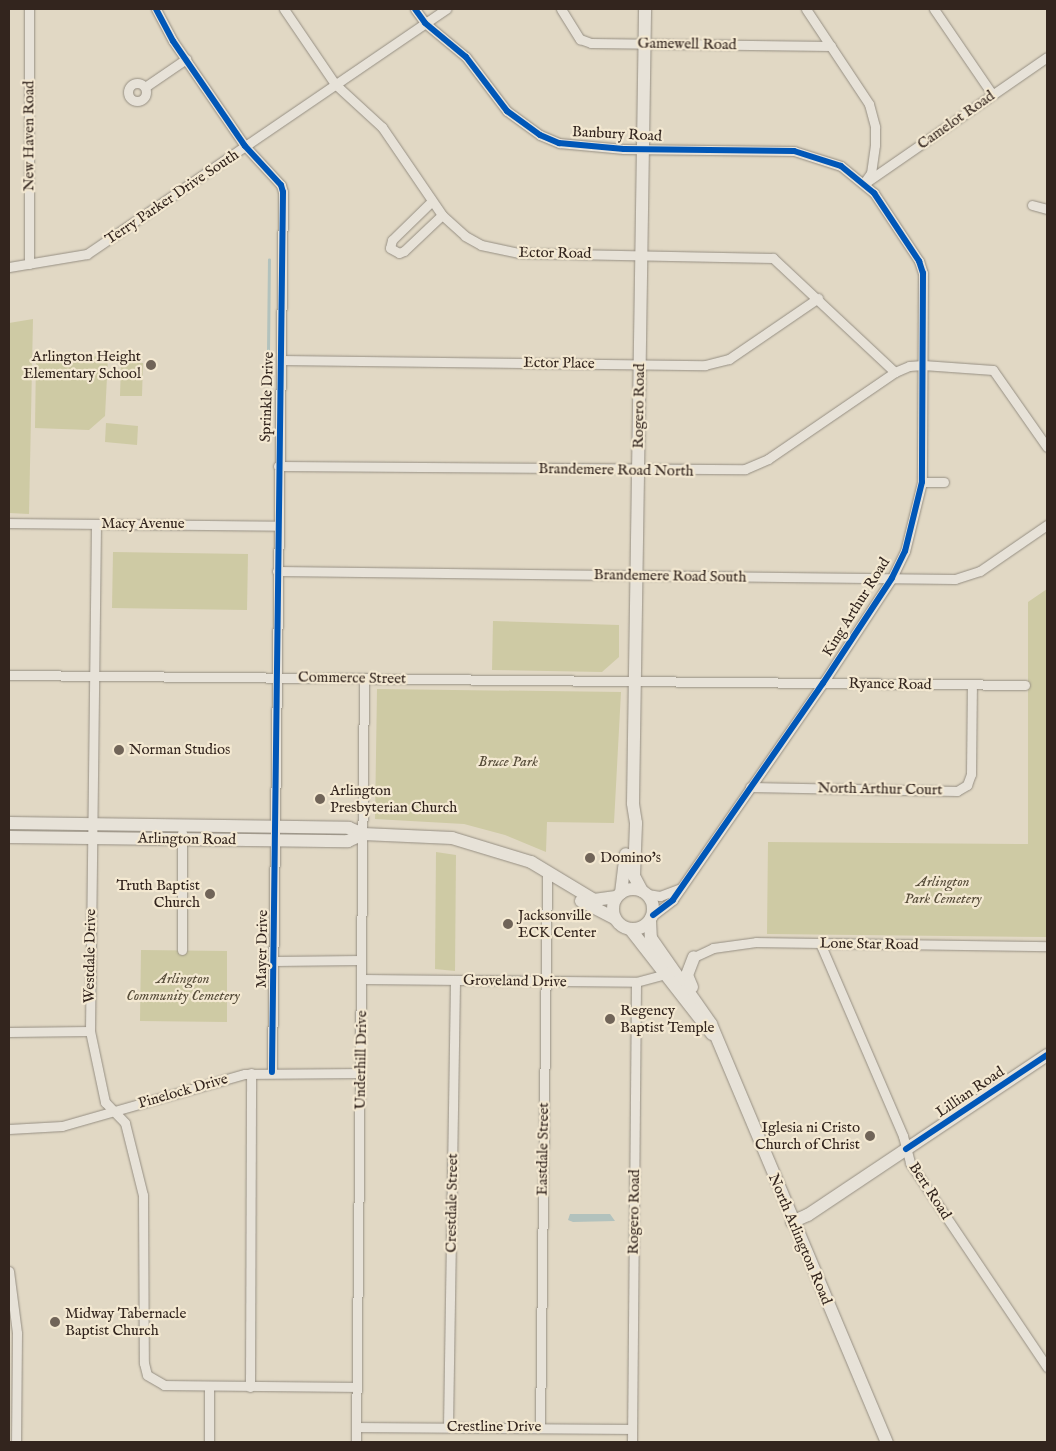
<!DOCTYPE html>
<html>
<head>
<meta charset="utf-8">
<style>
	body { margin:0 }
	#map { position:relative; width:1056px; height:1451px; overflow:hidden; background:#e1d8c4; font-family:"IM FELL English",serif }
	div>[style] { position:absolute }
	.green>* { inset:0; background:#cecaa4 }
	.water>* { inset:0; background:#b2c2bd }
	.stream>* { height:2.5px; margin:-1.25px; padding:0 1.25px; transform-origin:1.25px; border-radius:1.25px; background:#b2c2bd }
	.roads { filter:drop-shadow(0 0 1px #968f83) drop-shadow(0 0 1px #968f83) }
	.street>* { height:9px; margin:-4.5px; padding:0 4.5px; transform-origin:4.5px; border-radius:4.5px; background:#e7e2d8 }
	.street>.ring { margin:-4.5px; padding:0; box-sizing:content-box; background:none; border:9px solid #e7e2d8; border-radius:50% }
	.secondary>* { height:12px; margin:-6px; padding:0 6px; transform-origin:6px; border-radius:6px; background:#e7e2d8 }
	.secondary>.ring { margin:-6px; padding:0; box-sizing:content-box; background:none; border:12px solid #e7e2d8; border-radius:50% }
	.cycleway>* { height:6px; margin:-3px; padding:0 3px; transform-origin:3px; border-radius:3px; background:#0057b8 }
	.dots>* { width:14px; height:14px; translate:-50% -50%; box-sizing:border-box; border:2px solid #f3e8d1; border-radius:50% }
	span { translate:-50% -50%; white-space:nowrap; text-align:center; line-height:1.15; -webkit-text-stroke:4.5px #f3e8d1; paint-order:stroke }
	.street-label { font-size:15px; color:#33251e }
	.poi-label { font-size:15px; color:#33251e }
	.right { translate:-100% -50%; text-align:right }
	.left { translate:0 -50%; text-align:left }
	.park-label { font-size:15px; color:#564c39; font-style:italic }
	.frame { position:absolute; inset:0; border:10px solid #33251e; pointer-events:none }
</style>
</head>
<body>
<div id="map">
	<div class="green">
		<div style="clip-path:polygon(33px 319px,29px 514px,9px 513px,9px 323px)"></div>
		<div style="clip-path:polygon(40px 353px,108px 357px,105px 416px,89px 430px,35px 428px,36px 358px)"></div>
		<div style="clip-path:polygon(121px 363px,143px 363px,142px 396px,120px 396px)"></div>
		<div style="clip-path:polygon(106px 423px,138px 426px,137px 445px,105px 442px)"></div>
		<div style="clip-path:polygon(113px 552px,248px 554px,247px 610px,112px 608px)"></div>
		<div style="clip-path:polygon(1047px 589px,1047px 937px,767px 934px,768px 842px,1028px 844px,1028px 602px)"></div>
		<div style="clip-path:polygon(493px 621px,619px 625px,619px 657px,602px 672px,492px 670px)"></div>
		<div style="clip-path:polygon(377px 689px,621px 692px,614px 823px,547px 822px,546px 852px,505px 835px,464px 824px,375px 819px)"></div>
		<div style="clip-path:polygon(436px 852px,456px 855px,455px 971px,435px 969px)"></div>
		<div style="clip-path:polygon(141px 950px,227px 951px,227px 1022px,140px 1021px)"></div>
	</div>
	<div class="water">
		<div style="clip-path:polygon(570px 1214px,610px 1214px,615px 1221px,573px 1222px,568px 1220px)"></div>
	</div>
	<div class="stream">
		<div style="left:268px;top:352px;width:92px;rotate:-89.4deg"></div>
	</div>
	<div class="roads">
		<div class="street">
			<div style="left:156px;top:9px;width:36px;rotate:62deg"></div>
			<div style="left:173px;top:41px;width:127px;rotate:55.6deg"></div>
			<div style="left:245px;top:146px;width:53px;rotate:47.3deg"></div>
			<div style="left:281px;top:185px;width:7px;rotate:74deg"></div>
			<div style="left:283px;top:192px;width:880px;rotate:90.72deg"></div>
			<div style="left:284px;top:9px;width:91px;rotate:55.8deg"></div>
			<div style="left:335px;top:84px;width:64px;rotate:42.5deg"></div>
			<div style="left:382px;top:127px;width:107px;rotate:55.7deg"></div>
			<div style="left:442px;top:215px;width:31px;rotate:42deg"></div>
			<div style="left:465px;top:236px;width:18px;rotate:29deg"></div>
			<div style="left:481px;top:245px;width:38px;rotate:12deg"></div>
			<div style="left:518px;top:253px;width:255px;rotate:1.1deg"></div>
			<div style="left:773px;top:258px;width:167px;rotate:43.1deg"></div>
			<div style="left:415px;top:9px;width:17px;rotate:54deg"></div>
			<div style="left:425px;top:23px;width:53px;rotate:39.7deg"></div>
			<div style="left:466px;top:57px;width:68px;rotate:52.8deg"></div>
			<div style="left:507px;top:111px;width:41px;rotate:36deg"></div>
			<div style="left:540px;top:135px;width:21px;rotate:23deg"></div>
			<div style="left:559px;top:143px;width:65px;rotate:5.3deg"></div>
			<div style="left:624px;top:149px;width:170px;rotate:0.7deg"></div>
			<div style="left:794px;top:151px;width:49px;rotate:17.7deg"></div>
			<div style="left:841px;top:166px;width:43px;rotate:39.3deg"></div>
			<div style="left:874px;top:193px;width:82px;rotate:56.5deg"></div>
			<div style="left:919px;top:261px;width:13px;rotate:72deg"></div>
			<div style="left:923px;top:273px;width:209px;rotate:90.3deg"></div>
			<div style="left:922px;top:482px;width:71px;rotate:103.8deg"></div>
			<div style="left:905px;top:551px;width:30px;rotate:116deg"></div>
			<div style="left:892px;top:578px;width:126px;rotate:123.3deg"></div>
			<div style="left:823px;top:683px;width:264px;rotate:124.7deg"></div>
			<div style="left:673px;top:900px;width:25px;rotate:143deg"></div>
			<div style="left:561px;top:9px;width:36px;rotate:58deg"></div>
			<div style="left:580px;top:39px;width:12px;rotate:20deg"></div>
			<div style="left:591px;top:43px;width:240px;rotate:0.7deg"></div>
			<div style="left:806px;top:9px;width:114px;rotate:56.4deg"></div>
			<div style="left:869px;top:104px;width:24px;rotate:75deg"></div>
			<div style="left:875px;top:127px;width:18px;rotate:90deg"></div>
			<div style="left:875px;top:145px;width:28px;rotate:98deg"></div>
			<div style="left:871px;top:173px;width:9px;rotate:126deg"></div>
			<div style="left:934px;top:9px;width:103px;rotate:55.7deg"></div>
			<div class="ring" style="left:128px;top:83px;width:9px;height:9px"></div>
			<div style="left:145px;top:87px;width:50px;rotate:-34.3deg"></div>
			<div style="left:865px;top:183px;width:221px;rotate:-34.7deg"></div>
			<div style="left:432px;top:201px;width:56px;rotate:135.7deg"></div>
			<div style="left:392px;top:240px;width:8px;rotate:104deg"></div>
			<div style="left:390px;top:248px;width:10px;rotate:29deg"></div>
			<div style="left:399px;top:253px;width:5px;rotate:-22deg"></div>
			<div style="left:404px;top:251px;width:52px;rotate:-43.5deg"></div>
			<div style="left:1032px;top:205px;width:16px;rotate:15deg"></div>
			<div style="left:29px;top:264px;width:255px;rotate:-90deg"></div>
			<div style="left:9px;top:267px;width:79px;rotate:-9.5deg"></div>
			<div style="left:87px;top:254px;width:435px;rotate:-34.3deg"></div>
			<div style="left:281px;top:360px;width:424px;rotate:0.7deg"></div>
			<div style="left:705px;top:365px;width:25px;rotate:-14deg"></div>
			<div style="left:729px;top:359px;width:108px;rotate:-34.4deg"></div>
			<div style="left:278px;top:466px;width:467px;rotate:0.4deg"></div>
			<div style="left:745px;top:469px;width:25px;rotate:-23deg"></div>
			<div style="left:768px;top:459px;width:154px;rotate:-34.4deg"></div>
			<div style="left:895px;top:372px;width:15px;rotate:-23deg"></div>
			<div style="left:909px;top:366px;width:14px;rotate:-4deg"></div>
			<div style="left:923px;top:365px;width:70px;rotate:4.1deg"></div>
			<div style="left:993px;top:370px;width:94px;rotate:55deg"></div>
			<div style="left:922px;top:482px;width:22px"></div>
			<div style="left:9px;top:523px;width:268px;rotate:0.6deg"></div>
			<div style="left:96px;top:524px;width:507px;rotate:90.68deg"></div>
			<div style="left:90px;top:1031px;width:73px;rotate:78.1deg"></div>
			<div style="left:105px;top:1102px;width:29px;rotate:46deg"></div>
			<div style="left:125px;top:1123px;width:74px;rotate:76deg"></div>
			<div style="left:143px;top:1195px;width:168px;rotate:89.7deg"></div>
			<div style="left:144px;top:1363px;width:12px;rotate:76deg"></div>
			<div style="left:147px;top:1375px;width:20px;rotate:30deg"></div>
			<div style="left:164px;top:1385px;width:193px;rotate:0.6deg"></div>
			<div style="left:277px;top:571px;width:678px;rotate:0.68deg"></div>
			<div style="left:955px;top:579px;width:26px;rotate:-18deg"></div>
			<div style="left:980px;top:571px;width:81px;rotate:-34.5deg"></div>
			<div style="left:9px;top:675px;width:1016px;rotate:0.56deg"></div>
			<div style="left:750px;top:787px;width:207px;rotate:1.1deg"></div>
			<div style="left:957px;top:791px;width:12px;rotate:-31deg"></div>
			<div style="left:967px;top:785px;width:12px;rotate:-70deg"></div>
			<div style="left:971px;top:774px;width:89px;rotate:-89.4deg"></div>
			<div style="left:647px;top:894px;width:13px;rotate:9deg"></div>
			<div style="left:660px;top:896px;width:22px;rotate:-21deg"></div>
			<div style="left:820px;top:943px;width:210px;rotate:66.7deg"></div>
			<div style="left:903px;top:1136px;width:28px;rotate:75deg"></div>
			<div style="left:910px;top:1163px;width:246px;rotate:56.1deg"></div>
			<div style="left:182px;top:950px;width:117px;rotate:-90deg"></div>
			<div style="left:694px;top:957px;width:21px;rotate:-25deg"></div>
			<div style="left:713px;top:948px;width:43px;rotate:-7.9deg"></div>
			<div style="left:756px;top:942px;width:291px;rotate:0.8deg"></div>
			<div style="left:274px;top:961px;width:87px;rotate:-0.7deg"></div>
			<div style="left:362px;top:979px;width:274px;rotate:0.6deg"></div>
			<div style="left:636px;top:982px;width:31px;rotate:-15deg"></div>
			<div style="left:9px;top:1032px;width:81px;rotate:-0.7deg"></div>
			<div style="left:9px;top:1129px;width:53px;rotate:-3.2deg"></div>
			<div style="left:62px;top:1126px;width:190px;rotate:-15.9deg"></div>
			<div style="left:245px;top:1074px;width:115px;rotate:-0.5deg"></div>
			<div style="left:9px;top:1271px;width:63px;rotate:82.6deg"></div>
			<div style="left:17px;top:1333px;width:109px;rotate:90.5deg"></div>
			<div style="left:250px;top:1387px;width:314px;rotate:-89.8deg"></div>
			<div style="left:356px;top:1427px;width:276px;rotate:0.4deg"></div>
			<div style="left:448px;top:1427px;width:447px;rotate:-89.1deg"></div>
			<div style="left:540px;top:1428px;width:557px;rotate:-89.28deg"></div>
			<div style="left:209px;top:1442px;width:56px;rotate:-90deg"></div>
			<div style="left:356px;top:1442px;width:764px;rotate:-89.4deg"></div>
			<div style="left:632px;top:1442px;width:460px;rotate:-89.5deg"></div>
		</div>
		<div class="secondary">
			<div style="left:9px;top:823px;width:340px;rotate:0.8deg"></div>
			<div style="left:349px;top:828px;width:15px;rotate:23deg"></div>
			<div style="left:363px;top:834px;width:89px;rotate:2.6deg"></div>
			<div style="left:452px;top:838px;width:83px;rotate:16.9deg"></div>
			<div style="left:531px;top:862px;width:74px;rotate:31.1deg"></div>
			<div style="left:594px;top:900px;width:22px;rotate:-8deg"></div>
			<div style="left:9px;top:837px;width:339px;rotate:0.7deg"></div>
			<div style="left:348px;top:841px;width:17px;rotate:-25deg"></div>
			<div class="ring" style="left:613px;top:889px;width:28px;height:28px"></div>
			<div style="left:642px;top:891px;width:17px;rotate:-118deg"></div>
			<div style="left:634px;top:876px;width:53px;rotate:-87.8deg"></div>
			<div style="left:636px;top:823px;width:20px;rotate:-99deg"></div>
			<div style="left:633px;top:803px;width:794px;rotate:-89.13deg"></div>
			<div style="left:621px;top:893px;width:39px;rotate:-83deg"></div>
			<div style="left:581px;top:901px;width:37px;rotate:27deg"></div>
			<div style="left:650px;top:921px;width:17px;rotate:87deg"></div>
			<div style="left:651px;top:938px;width:105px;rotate:55.1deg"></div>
			<div style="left:711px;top:1024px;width:454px;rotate:67.2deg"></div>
			<div style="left:631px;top:930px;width:132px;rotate:52.1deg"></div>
			<div style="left:692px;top:987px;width:13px;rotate:-113deg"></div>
			<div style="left:687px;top:975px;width:19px;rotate:-69deg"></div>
			<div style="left:792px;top:1222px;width:17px;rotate:-24deg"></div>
			<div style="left:808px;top:1215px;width:288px;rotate:-33.8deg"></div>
		</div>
	</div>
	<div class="cycleway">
		<div style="left:156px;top:9px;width:36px;rotate:62deg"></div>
		<div style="left:173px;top:41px;width:127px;rotate:55.6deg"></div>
		<div style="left:245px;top:146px;width:53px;rotate:47.3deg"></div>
		<div style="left:281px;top:185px;width:7px;rotate:74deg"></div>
		<div style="left:283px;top:192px;width:880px;rotate:90.72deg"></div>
		<div style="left:415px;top:9px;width:17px;rotate:54deg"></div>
		<div style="left:425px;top:23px;width:53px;rotate:39.7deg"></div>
		<div style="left:466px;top:57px;width:68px;rotate:52.8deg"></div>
		<div style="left:507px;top:111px;width:41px;rotate:36deg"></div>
		<div style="left:540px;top:135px;width:21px;rotate:23deg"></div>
		<div style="left:559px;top:143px;width:65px;rotate:5.3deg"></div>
		<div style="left:624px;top:149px;width:170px;rotate:0.7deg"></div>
		<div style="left:794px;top:151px;width:49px;rotate:17.7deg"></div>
		<div style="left:841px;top:166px;width:43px;rotate:39.3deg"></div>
		<div style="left:874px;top:193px;width:82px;rotate:56.5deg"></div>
		<div style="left:919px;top:261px;width:13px;rotate:72deg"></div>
		<div style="left:923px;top:273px;width:209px;rotate:90.3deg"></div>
		<div style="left:922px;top:482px;width:71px;rotate:103.8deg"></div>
		<div style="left:905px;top:551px;width:30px;rotate:116deg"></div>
		<div style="left:892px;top:578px;width:126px;rotate:123.3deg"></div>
		<div style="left:823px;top:683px;width:264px;rotate:124.7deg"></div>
		<div style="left:673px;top:900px;width:25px;rotate:143deg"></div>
		<div style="left:906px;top:1149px;width:169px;rotate:-33.7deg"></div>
	</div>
	<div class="dots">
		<div style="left:151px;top:365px;background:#706458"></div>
		<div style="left:119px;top:750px;background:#706458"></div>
		<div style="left:320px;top:799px;background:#706458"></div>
		<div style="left:590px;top:858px;background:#706458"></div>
		<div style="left:210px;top:894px;background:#706458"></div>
		<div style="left:508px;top:924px;background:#706458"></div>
		<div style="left:610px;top:1019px;background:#706458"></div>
		<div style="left:870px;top:1136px;background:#706458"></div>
		<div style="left:55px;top:1322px;background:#706458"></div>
	</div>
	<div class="street-label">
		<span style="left:687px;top:44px;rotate:1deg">Gamewell Road</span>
		<span style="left:956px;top:120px;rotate:-35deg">Camelot Road</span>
		<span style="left:617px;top:134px;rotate:3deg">Banbury Road</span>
		<span style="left:29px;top:136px;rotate:-90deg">New Haven Road</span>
		<span style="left:172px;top:197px;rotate:-34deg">Terry Parker Drive South</span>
		<span style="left:555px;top:253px;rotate:1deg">Ector Road</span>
		<span style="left:559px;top:363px;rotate:1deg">Ector Place</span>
		<span style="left:267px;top:397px;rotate:-88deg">Sprinkle Drive</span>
		<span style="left:639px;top:406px;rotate:-89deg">Rogero Road</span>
		<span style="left:616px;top:470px;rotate:1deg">Brandemere Road North</span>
		<span style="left:143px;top:524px">Macy Avenue</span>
		<span style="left:670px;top:576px;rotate:1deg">Brandemere Road South</span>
		<span style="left:856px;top:607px;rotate:-58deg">King Arthur Road</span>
		<span style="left:352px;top:678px;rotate:1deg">Commerce Street</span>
		<span style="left:890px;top:684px;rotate:1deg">Ryance Road</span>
		<span style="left:880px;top:789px;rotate:1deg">North Arthur Court</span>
		<span style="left:187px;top:839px;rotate:1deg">Arlington Road</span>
		<span style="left:869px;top:944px;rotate:1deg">Lone Star Road</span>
		<span style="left:262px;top:949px;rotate:-89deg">Mayer Drive</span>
		<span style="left:90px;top:956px;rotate:-89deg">Westdale Drive</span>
		<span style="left:515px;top:981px;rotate:1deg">Groveland Drive</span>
		<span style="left:361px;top:1060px;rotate:-89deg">Underhill Drive</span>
		<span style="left:183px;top:1091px;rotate:-16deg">Pinelock Drive</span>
		<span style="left:970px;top:1092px;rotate:-34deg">Lillian Road</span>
		<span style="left:543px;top:1149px;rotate:-89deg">Eastdale Street</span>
		<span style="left:930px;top:1191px;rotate:57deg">Bert Road</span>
		<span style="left:452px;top:1203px;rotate:-89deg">Crestdale Street</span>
		<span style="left:634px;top:1212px;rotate:-89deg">Rogero Road</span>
		<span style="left:800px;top:1239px;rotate:67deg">North Arlington Road</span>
		<span style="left:494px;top:1427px">Crestline Drive</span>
	</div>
	<div class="poi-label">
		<span class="right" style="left:141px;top:365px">Arlington Height<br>Elementary School</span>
		<span class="left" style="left:129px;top:750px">Norman Studios</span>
		<span class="left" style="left:330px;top:799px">Arlington<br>Presbyterian Church</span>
		<span class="left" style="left:600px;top:858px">Domino's</span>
		<span class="right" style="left:200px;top:894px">Truth Baptist<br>Church</span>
		<span class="left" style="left:518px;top:924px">Jacksonville<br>ECK Center</span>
		<span class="left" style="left:620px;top:1019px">Regency<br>Baptist Temple</span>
		<span class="right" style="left:860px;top:1136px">Iglesia ni Cristo<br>Church of Christ</span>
		<span class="left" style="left:65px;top:1322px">Midway Tabernacle<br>Baptist Church</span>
	</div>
	<div class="park-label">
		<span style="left:508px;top:762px">Bruce Park</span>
		<span style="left:943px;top:890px">Arlington<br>Park Cemetery</span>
		<span style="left:183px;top:987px">Arlington<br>Community Cemetery</span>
	</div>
	<div class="frame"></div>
</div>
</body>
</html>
